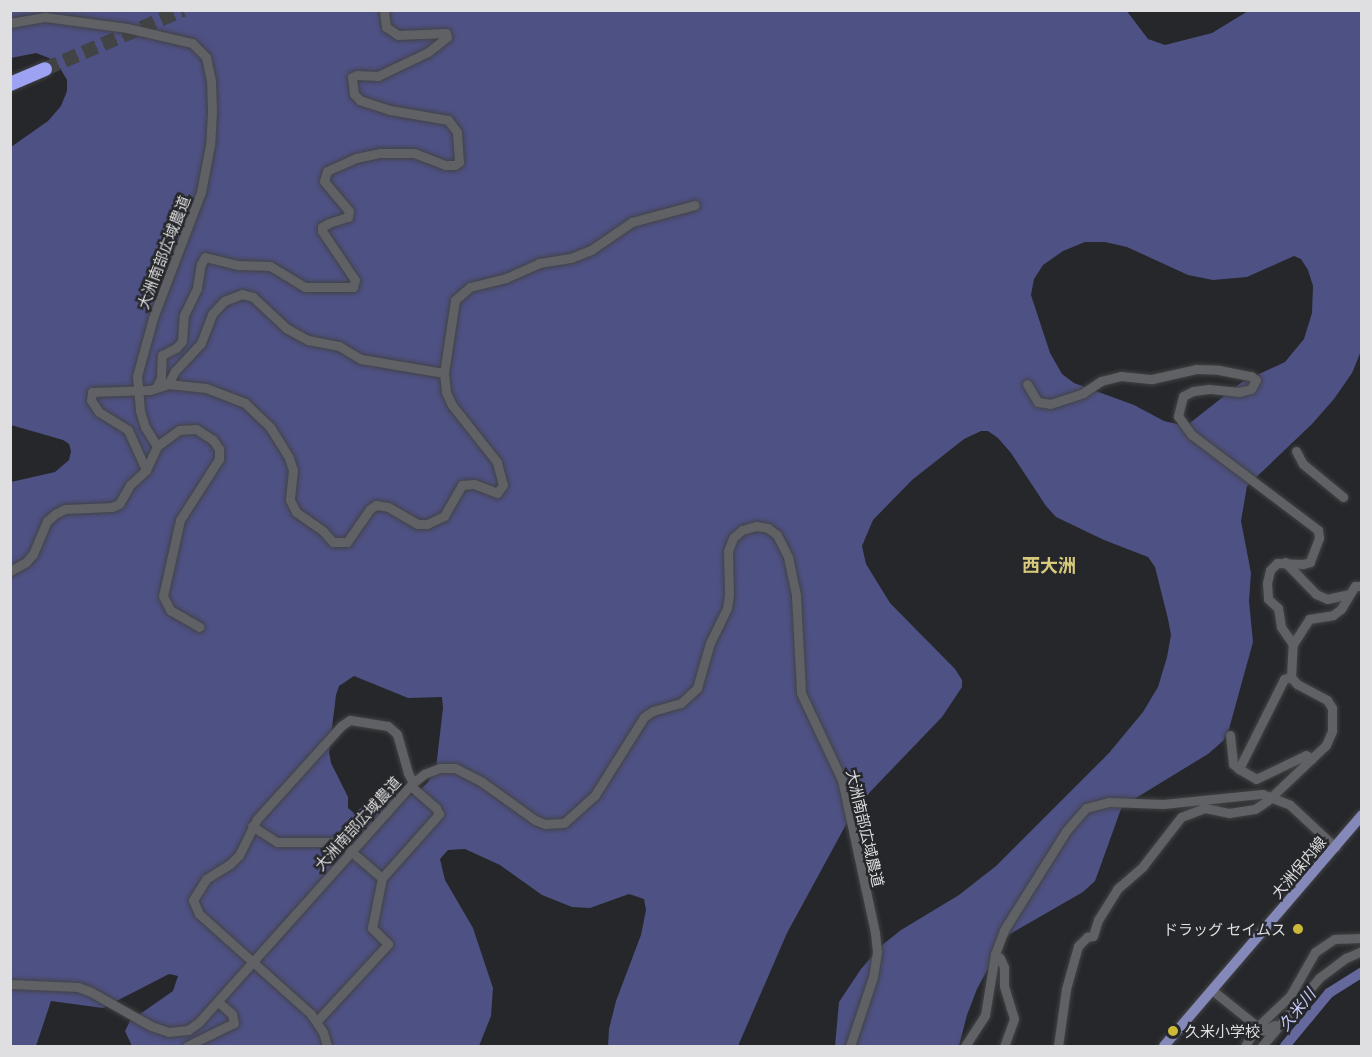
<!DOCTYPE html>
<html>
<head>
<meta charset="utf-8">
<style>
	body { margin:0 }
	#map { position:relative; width:1372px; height:1057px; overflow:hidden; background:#26272a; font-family:Georgia,"Noto Sans JP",serif }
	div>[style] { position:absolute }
	.forest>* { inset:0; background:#4e5183 }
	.river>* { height:10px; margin:-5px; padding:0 5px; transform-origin:5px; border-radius:5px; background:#64689c }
	.highway-tunnel>* { height:14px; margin-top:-7px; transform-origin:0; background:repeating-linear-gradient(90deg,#424345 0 14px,transparent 0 21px) }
	.roads { filter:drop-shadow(0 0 2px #414244) drop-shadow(0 0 2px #414244) }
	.minor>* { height:9px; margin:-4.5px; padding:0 4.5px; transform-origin:4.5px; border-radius:4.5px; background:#606165 }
	.major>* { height:10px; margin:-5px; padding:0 5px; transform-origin:5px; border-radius:5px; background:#8589ba }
	.highway>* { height:14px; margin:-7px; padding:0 7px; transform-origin:7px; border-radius:7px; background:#9da3f2 }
	.dots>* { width:16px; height:16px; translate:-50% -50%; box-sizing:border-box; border:3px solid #26272a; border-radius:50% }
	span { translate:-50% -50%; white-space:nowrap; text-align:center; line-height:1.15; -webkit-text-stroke:5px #26272a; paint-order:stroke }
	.street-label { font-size:15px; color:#dfdfe1 }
	.poi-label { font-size:15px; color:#dfdfe1 }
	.right { translate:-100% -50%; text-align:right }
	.left { translate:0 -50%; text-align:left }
	.water-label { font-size:16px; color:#c6cbfb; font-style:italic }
	.quarter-label { font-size:18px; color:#d7ca7c; font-weight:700 }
	.frame { position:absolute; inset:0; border:12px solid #dfdfe1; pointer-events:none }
</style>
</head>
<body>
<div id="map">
	<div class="forest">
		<div style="clip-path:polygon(evenodd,11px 10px,1126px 10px,1148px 39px,1165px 45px,1212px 33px,1248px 11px,1361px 11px,1361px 351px,1352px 373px,1334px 399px,1312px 424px,1247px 486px,1241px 521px,1251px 573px,1249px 601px,1253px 642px,1229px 729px,1223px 741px,1208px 754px,1131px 801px,1121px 809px,1095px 881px,1083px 892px,1010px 934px,1002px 943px,977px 989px,967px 1015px,959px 1046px,835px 1046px,839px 1002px,861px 969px,881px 946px,901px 930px,959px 895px,996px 866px,1109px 753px,1143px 712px,1158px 687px,1167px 657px,1171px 635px,1168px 619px,1155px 567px,1148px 557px,1104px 540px,1056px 517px,1046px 506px,1011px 453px,998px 438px,988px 431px,981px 431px,964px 439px,912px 480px,873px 520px,862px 546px,866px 564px,890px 603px,955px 669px,962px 680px,962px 687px,942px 717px,870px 792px,848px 821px,787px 933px,738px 1046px,608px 1046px,609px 1029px,616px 1001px,641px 935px,646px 910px,644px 899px,629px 894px,590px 908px,572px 907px,542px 895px,500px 865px,465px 849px,448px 850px,440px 859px,445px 880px,473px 928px,493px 988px,491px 1016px,479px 1046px,132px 1046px,125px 1031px,130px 1021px,173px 991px,178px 976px,169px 974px,103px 1008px,51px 1001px,36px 1046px,11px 1046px,11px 482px,55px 472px,69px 460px,71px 451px,69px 444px,63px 440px,11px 425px,11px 147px,48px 121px,61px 106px,67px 91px,67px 80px,60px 68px,49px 58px,36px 53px,11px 58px,11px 10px,1085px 242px,1105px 242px,1127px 247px,1188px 275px,1213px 280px,1247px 277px,1294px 256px,1301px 259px,1308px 270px,1313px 286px,1312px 313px,1304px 339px,1285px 362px,1242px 382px,1186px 426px,1164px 421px,1134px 405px,1074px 383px,1062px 374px,1050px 353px,1031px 295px,1034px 279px,1043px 265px,1063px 251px,1085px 242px,11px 10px,354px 676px,408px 698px,442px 697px,443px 708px,436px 768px,428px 782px,415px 795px,385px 794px,376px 797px,354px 813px,348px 808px,348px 797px,331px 763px,329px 752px,336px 695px,339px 686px,354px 676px)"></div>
	</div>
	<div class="river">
		<div style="left:1285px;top:1046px;width:69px;rotate:-50.3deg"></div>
		<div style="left:1329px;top:993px;width:39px;rotate:-32deg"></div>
	</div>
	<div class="highway-tunnel">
		<div style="left:45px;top:69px;width:150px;rotate:-23.1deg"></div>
	</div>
	<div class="roads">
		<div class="minor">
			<div style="left:10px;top:23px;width:36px;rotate:-10deg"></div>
			<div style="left:45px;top:17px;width:83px;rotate:7.6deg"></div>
			<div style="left:127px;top:28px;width:67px;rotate:13deg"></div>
			<div style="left:192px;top:43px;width:20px;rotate:45deg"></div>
			<div style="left:206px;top:57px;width:25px;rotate:78deg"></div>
			<div style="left:211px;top:81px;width:30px;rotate:88deg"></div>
			<div style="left:212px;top:111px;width:34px;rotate:93deg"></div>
			<div style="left:210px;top:145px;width:48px;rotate:100.8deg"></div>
			<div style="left:201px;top:192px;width:135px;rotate:110.9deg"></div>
			<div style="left:153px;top:318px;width:60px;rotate:105.4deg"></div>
			<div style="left:137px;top:376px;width:35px;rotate:85deg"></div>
			<div style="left:140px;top:411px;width:17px;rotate:73deg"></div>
			<div style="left:145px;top:427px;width:22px;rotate:58deg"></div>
			<div style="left:168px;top:384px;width:15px;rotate:-62deg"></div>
			<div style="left:175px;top:371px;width:38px;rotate:-47deg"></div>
			<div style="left:201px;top:343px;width:31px;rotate:-69deg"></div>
			<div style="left:212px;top:314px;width:18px;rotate:-47deg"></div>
			<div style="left:224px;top:301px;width:19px;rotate:-21deg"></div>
			<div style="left:242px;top:294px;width:11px;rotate:15deg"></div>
			<div style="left:253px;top:297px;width:45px;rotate:43.2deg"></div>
			<div style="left:286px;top:328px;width:25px;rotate:29deg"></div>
			<div style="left:308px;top:340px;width:32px;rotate:11deg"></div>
			<div style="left:339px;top:346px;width:26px;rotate:31deg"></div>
			<div style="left:361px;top:359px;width:84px;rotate:9.6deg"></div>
			<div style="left:1027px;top:384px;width:21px;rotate:59deg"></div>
			<div style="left:1038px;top:402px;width:12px;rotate:9deg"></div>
			<div style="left:1050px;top:404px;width:35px;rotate:-18deg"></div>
			<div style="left:1083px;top:393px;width:22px;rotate:-34deg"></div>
			<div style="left:1101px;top:381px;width:21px;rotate:-14deg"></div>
			<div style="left:1121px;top:376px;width:31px;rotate:6deg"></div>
			<div style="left:1152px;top:379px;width:45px;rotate:-12.8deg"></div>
			<div style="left:1196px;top:369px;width:23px;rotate:2deg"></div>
			<div style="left:1219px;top:370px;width:33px;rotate:11deg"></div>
			<div style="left:1251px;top:376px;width:6px;rotate:39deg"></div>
			<div style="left:1256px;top:380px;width:10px;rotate:119deg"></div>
			<div style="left:1251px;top:389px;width:12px;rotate:166deg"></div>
			<div style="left:1239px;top:392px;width:30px;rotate:-174deg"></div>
			<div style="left:1209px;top:389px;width:16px;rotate:173deg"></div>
			<div style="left:1193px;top:391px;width:11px;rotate:153deg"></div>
			<div style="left:1183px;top:396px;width:21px;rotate:104deg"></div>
			<div style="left:1178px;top:416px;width:24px;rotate:54deg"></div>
			<div style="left:1192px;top:435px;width:158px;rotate:37deg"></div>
			<div style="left:1318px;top:530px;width:8px;rotate:83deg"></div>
			<div style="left:1319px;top:538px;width:26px;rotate:111deg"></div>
			<div style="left:1310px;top:562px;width:7px;rotate:164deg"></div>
			<div style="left:1303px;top:564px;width:26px;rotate:-178deg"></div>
			<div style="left:1277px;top:563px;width:10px;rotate:135deg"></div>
			<div style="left:1270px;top:570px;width:13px;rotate:103deg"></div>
			<div style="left:1267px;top:583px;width:16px;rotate:86deg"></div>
			<div style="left:1268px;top:599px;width:13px;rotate:42deg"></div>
			<div style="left:1278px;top:608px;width:19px;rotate:81deg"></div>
			<div style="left:1281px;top:627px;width:21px;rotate:55deg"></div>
			<div style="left:157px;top:386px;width:9px;rotate:-63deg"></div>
			<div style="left:161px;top:378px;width:23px;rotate:-88deg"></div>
			<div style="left:162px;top:355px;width:16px;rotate:-27deg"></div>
			<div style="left:176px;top:348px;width:9px;rotate:-49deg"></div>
			<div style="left:182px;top:341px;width:26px;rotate:-86deg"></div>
			<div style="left:184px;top:315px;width:30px;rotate:-64deg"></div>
			<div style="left:197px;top:288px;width:24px;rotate:-81deg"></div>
			<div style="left:201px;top:264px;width:8px;rotate:-60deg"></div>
			<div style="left:205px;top:257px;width:34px;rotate:14deg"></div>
			<div style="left:238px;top:265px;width:32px;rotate:2deg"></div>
			<div style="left:270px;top:266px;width:41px;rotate:31deg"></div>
			<div style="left:305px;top:287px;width:48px"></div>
			<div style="left:353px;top:287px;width:7px;rotate:-74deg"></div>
			<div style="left:355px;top:280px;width:59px;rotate:-124deg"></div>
			<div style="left:322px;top:231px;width:4px;rotate:-90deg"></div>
			<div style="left:322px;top:227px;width:8px;rotate:-30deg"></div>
			<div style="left:329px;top:223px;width:20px;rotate:-18deg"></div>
			<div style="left:348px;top:217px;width:6px;rotate:-81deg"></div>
			<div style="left:349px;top:211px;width:39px;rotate:-130deg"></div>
			<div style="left:324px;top:181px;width:10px;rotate:-73deg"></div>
			<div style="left:327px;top:171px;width:32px;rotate:-24deg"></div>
			<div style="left:356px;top:158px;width:25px;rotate:-12deg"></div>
			<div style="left:380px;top:153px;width:34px"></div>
			<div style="left:414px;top:153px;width:33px;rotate:21deg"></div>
			<div style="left:445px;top:165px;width:10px"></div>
			<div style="left:455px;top:165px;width:5px;rotate:-37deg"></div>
			<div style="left:459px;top:162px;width:30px;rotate:-94deg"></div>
			<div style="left:457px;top:132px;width:15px;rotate:-127deg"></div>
			<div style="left:448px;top:120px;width:59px;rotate:-170.2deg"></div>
			<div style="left:390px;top:110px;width:32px;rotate:-162deg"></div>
			<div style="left:360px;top:100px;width:8px;rotate:-135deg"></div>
			<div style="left:354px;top:94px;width:17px;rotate:-97deg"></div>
			<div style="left:352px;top:77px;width:5px;rotate:-22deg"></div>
			<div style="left:357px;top:75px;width:21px;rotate:3deg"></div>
			<div style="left:378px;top:76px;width:55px;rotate:-25.6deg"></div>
			<div style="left:428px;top:52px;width:24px;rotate:-38deg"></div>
			<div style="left:447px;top:37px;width:4px;rotate:-104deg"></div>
			<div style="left:446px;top:33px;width:48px;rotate:177.6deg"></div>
			<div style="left:398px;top:35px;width:14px;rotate:-146deg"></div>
			<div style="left:386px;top:27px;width:17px;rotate:-97deg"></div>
			<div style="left:1296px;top:451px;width:15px;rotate:62deg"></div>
			<div style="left:1303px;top:464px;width:52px;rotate:39.5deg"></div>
			<div style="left:146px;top:470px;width:44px;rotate:-114.2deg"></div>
			<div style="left:128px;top:430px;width:34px;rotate:-148deg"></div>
			<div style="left:99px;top:412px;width:14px;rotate:-124deg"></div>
			<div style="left:91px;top:400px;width:8px;rotate:-83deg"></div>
			<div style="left:92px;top:392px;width:58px;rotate:-2deg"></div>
			<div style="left:150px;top:390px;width:19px;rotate:-18deg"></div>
			<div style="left:168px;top:384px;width:38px;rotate:6deg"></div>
			<div style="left:206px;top:388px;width:42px;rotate:21deg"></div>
			<div style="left:245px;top:403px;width:35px;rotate:44deg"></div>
			<div style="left:270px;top:427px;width:36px;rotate:58deg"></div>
			<div style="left:289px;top:458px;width:13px;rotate:72deg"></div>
			<div style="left:293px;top:470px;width:30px;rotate:96deg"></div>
			<div style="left:290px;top:500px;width:13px;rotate:63deg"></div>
			<div style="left:296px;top:512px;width:33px;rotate:35deg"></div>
			<div style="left:323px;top:531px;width:15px;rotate:48deg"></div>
			<div style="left:333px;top:542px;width:14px"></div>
			<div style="left:347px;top:542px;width:40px;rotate:-55.1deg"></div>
			<div style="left:370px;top:509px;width:7px;rotate:-34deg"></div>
			<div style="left:376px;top:505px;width:12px;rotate:9deg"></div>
			<div style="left:388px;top:507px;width:34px;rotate:30deg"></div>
			<div style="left:417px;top:524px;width:10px"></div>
			<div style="left:427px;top:524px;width:19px;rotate:-25deg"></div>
			<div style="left:444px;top:516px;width:36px;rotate:-60deg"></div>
			<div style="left:462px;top:485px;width:12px;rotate:-5deg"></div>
			<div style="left:474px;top:484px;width:25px;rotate:21deg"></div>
			<div style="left:497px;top:493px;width:10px;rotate:-53deg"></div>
			<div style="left:503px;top:485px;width:24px;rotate:-105deg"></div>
			<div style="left:497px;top:462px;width:73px;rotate:-128.3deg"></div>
			<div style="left:452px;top:405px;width:14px;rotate:-115deg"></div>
			<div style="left:446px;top:392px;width:19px;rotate:-96deg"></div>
			<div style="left:444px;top:373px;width:74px;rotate:-81.4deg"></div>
			<div style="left:455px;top:300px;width:20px;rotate:-41deg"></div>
			<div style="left:470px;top:287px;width:37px;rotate:-14deg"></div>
			<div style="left:506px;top:278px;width:36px;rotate:-24deg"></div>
			<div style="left:539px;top:263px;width:32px;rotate:-9deg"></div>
			<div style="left:571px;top:258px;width:22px;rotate:-22deg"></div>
			<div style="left:591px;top:250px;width:50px;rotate:-34.3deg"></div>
			<div style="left:632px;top:222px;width:65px;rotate:-15.1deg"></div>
			<div style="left:1285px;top:562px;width:45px;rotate:45.9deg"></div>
			<div style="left:1316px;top:594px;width:12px;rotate:24deg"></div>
			<div style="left:1327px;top:599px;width:22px;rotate:-13deg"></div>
			<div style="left:10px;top:571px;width:18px;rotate:-29deg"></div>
			<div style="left:26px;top:562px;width:11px;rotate:-49deg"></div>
			<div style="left:33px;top:554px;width:36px;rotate:-67deg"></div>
			<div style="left:47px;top:521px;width:11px;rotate:-41deg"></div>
			<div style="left:55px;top:514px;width:11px;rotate:-27deg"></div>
			<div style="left:65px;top:509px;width:47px;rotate:-2.4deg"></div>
			<div style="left:112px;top:507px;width:8px;rotate:-23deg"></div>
			<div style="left:119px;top:504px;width:22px;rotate:-60deg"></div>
			<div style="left:130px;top:485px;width:22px;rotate:-43deg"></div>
			<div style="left:146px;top:470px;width:26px;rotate:-65deg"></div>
			<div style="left:157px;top:446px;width:27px;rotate:-36deg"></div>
			<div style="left:179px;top:430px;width:17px;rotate:-3deg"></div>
			<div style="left:196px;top:429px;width:20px;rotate:33deg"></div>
			<div style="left:213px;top:440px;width:11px;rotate:56deg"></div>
			<div style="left:219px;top:449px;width:10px;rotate:90deg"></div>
			<div style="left:219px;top:459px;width:72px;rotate:122.6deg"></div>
			<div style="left:180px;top:520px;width:78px;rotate:102.6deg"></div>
			<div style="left:163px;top:596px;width:16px;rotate:63deg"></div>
			<div style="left:170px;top:610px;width:34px;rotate:30deg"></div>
			<div style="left:1291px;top:677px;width:7px;rotate:164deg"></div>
			<div style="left:1284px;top:679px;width:101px;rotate:116.6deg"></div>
			<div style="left:1239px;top:769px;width:20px;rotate:30deg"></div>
			<div style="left:1256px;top:779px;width:55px;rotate:-25.6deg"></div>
			<div style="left:1306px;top:755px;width:7px;rotate:34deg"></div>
			<div style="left:1230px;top:735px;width:29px;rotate:84deg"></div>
			<div style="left:1233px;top:764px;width:8px;rotate:40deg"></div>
			<div style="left:252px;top:826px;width:30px;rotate:33deg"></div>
			<div style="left:277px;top:842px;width:63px"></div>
			<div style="left:340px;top:842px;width:55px;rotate:40.6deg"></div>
			<div style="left:995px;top:954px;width:6px;rotate:39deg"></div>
			<div style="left:1000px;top:958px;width:10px;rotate:66deg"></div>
			<div style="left:1004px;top:967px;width:19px;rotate:90deg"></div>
			<div style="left:1004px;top:986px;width:34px;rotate:73deg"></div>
			<div style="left:1014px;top:1019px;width:29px;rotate:110deg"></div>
			<div style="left:10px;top:984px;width:68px;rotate:2.5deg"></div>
			<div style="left:78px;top:987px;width:14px;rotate:21deg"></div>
			<div style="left:91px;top:992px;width:69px;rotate:29.5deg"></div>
			<div style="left:151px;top:1026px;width:18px;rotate:19deg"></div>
			<div style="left:168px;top:1032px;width:20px;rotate:-6deg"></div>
			<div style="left:188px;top:1030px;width:14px;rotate:-36deg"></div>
			<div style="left:199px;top:1022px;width:321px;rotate:-48.2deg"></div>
			<div style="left:413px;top:783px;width:14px;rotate:-39deg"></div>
			<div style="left:424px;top:774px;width:17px;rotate:-21deg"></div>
			<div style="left:440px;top:768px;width:15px"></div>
			<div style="left:455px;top:768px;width:30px;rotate:27deg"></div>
			<div style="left:482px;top:782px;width:65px;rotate:35.6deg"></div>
			<div style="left:535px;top:820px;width:11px;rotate:22deg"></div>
			<div style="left:545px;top:824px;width:19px;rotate:-3deg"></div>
			<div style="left:564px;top:823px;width:42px;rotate:-42.1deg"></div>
			<div style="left:595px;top:795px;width:92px;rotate:-57.9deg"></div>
			<div style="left:644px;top:717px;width:11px;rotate:-34deg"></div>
			<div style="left:653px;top:711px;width:29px;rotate:-16deg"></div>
			<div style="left:681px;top:703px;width:22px;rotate:-43deg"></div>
			<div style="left:697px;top:688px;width:47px;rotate:-73.9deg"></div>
			<div style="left:710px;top:643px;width:39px;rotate:-64deg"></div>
			<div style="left:727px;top:608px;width:13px;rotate:-81deg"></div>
			<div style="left:729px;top:595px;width:44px;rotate:-91.3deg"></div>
			<div style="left:728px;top:551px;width:14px;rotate:-69deg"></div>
			<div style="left:733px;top:538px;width:12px;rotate:-42deg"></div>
			<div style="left:742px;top:530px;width:15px;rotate:-16deg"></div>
			<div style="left:756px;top:526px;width:12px;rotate:9deg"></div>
			<div style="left:768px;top:528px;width:11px;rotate:38deg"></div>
			<div style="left:777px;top:535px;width:25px;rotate:63deg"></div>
			<div style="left:788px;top:557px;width:40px;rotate:78deg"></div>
			<div style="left:796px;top:596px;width:97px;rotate:87deg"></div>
			<div style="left:801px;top:693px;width:96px;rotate:64.8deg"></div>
			<div style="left:842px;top:780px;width:157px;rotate:77.8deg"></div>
			<div style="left:875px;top:933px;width:19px;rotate:84deg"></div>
			<div style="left:877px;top:952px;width:25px;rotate:99deg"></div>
			<div style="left:873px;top:977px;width:73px;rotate:108.4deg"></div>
			<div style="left:1212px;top:990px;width:65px;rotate:38.8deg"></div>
			<div style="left:1263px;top:1031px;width:13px;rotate:-27deg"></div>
			<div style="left:317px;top:1021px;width:105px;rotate:-47.3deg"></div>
			<div style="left:388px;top:944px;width:23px;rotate:-135deg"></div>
			<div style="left:372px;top:928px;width:51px;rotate:-78.7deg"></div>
			<div style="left:382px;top:878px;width:86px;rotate:-48.3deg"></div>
			<div style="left:439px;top:814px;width:7px;rotate:-117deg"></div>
			<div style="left:436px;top:808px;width:33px;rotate:-139deg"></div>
			<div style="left:187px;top:1046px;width:52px;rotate:-26.1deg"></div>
			<div style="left:234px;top:1023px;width:9px;rotate:-103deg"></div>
			<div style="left:232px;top:1014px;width:18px;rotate:-139deg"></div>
			<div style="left:327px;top:1046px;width:15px;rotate:-106deg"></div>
			<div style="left:323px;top:1032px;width:22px;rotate:-124deg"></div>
			<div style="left:311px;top:1014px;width:150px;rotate:-138.2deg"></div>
			<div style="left:199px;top:914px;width:15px;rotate:-113deg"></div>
			<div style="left:193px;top:900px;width:25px;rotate:-58deg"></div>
			<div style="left:206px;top:879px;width:28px;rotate:-32deg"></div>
			<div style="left:230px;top:864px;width:13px;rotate:-45deg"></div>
			<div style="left:239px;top:855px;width:40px;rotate:-63.4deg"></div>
			<div style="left:257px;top:819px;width:125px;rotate:-47.9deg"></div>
			<div style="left:341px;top:726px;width:11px;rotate:-34deg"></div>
			<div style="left:350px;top:720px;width:38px;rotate:9deg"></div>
			<div style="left:388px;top:726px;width:12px;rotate:42deg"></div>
			<div style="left:397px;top:734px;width:41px;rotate:74.2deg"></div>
			<div style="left:408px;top:773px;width:11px;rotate:63deg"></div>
			<div style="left:965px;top:1046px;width:37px;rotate:-57deg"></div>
			<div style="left:985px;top:1015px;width:62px;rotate:-80.7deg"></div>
			<div style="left:995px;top:954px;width:26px;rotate:-69deg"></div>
			<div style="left:1004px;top:930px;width:117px;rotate:-57.9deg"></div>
			<div style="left:1066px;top:831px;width:30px;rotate:-49deg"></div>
			<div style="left:1086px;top:808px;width:24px;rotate:-15deg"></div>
			<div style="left:1109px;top:802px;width:54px;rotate:2.1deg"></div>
			<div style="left:1163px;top:804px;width:100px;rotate:-5.8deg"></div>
			<div style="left:1262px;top:794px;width:30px;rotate:21deg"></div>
			<div style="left:1290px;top:805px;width:62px;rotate:43deg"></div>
			<div style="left:1058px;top:1046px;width:58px;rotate:-82deg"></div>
			<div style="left:1066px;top:989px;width:45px;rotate:-74.4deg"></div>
			<div style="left:1078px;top:946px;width:13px;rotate:-45deg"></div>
			<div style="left:1087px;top:937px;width:6px;rotate:-9deg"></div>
			<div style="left:1093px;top:936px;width:17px;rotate:-73deg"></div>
			<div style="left:1098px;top:920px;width:36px;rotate:-58deg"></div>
			<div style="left:1117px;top:889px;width:35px;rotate:-41deg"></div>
			<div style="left:1143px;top:866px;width:62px;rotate:-52.2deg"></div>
			<div style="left:1181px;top:817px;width:26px;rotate:-21deg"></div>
			<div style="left:1205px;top:808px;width:25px;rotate:12deg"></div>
			<div style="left:1229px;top:813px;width:26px;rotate:-9deg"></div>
			<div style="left:1255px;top:809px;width:14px;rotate:-34deg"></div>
			<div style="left:1267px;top:801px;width:81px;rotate:-43.5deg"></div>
			<div style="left:1326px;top:745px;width:15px;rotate:-67deg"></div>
			<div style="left:1332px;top:731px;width:23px;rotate:-90deg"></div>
			<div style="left:1332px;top:708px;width:9px;rotate:-122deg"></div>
			<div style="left:1327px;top:700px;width:34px;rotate:-152deg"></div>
			<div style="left:1297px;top:684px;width:9px;rotate:-131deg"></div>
			<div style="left:1291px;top:677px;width:33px;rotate:-87deg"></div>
			<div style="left:1293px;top:644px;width:30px;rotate:-57deg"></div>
			<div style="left:1309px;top:619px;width:24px;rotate:-9deg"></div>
			<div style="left:1333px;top:615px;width:10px;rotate:-37deg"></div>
			<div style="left:1341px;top:609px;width:27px;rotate:-59deg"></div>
			<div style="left:1355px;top:586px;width:7px"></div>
			<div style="left:1245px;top:1046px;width:21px;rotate:-59deg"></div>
			<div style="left:1256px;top:1028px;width:47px;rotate:-43.3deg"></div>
			<div style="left:1290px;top:996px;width:51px;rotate:-60.4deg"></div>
			<div style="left:1315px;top:952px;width:23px;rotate:-34deg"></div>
			<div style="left:1334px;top:939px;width:28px;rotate:-2deg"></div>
			<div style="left:1262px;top:1046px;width:89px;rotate:-50deg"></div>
			<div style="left:1319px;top:978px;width:34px;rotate:-37deg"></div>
			<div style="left:1346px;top:958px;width:17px;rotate:-24deg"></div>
		</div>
		<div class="major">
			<div style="left:1164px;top:1046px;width:304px;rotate:-49.4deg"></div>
		</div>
		<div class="highway">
			<div style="left:10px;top:84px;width:38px;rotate:-23deg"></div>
		</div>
	</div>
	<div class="dots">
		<div style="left:1298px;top:929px;background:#cdb938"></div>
		<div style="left:1173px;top:1031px;background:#cdb938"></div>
	</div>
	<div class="street-label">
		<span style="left:163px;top:252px;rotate:-69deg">大洲南部広域農道</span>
		<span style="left:357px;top:823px;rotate:-48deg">大洲南部広域農道</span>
		<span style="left:866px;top:828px;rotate:77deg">大洲南部広域農道</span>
		<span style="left:1298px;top:867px;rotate:-50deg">大洲保内線</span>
	</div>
	<div class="poi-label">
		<span class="right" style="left:1286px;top:929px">ドラッグ セイムス</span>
		<span class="left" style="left:1185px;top:1031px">久米小学校</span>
	</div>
	<div class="water-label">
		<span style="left:1296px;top:1009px;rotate:-51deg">久米川</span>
	</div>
	<div class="quarter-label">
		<span style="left:1049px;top:564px">西大洲</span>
	</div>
	<div class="frame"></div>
</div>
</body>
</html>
